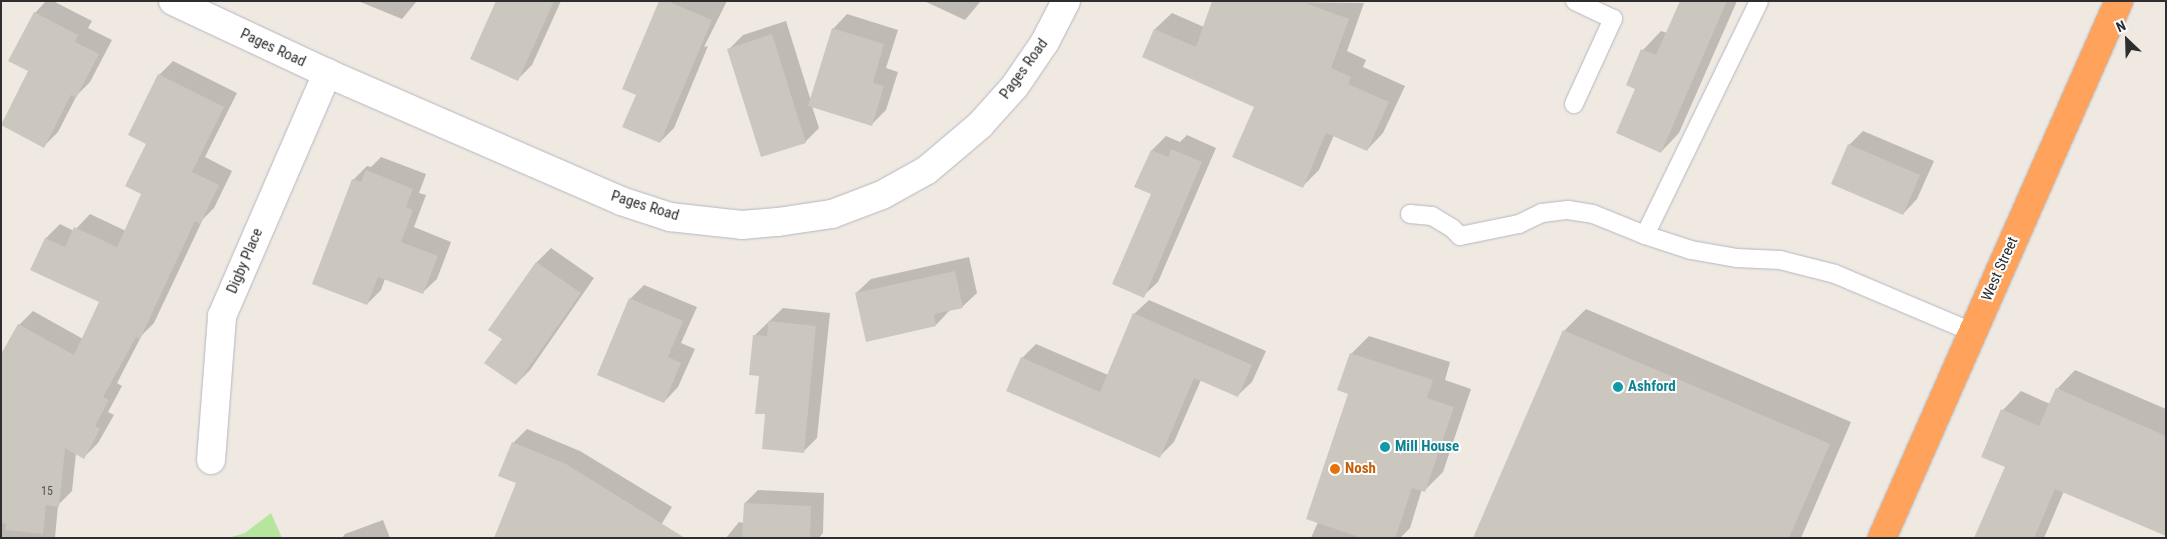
<!DOCTYPE html>
<html>
<head>
<meta charset="utf-8">
<style>
	body { margin:0 }
	#map { position:relative; width:2167px; height:539px; overflow:hidden; background:#efe9e1; font-family:"Roboto Condensed",sans-serif }
	div>[style] { position:absolute }
	.green>* { inset:0; background:#b6e59e }
	.shadow>* { inset:0; background:#0003 }
	.building>* { inset:0; background:#cbc7bf }
	.roads { filter:drop-shadow(0 0 1px #b4b7c1) drop-shadow(0 0 1px #b4b7c1) }
	.lane>* { height:18px; margin:-9px; padding:0 9px; transform-origin:9px; border-radius:9px; background:#fff }
	.street>* { height:28px; margin:-14px; padding:0 14px; transform-origin:14px; border-radius:14px; background:#fff }
	.highway>* { height:28px; margin:-14px; padding:0 14px; transform-origin:14px; border-radius:14px; background:#ffa35c }
	.dots>* { width:14px; height:14px; translate:-50% -50%; box-sizing:border-box; border:2px solid #fff; border-radius:50% }
	span { translate:-50% -50%; white-space:nowrap; text-align:center; line-height:1.15; -webkit-text-stroke:4px #fff; paint-order:stroke }
	.number-label { font-size:12px; color:#555452 }
	.number-label span { -webkit-text-stroke-width:0 }
	.street-label { font-size:15px; color:#2e2e2e }
	.culture-label { font-size:15px; color:#0d838f; font-weight:700 }
	.left { translate:0 -50%; text-align:left }
	.food-label { font-size:15px; color:#c56008; font-weight:700 }
	.frame { position:absolute; inset:0; border:2px solid #2e2e2e; pointer-events:none }
	.north { position:absolute; left:2102px; top:15px; width:50px; height:50px; -webkit-text-stroke:4px #fff; paint-order:stroke; rotate:336deg; font-size:14px; font-weight:700; line-height:20px; text-align:center; color:#2e2e2e }
	.north::after { content:''; display:block; margin:auto; width:18px; height:22px; background:#2e2e2e; clip-path:polygon(50% 0,100% 100%,50% 72%,0 100%) }
</style>
</head>
<body>
<div id="map">
	<div class="green">
		<div style="clip-path:polygon(271px 513px,282px 538px,228px 538px,245px 533px)"></div>
	</div>
	<div class="shadow">
		<div style="clip-path:polygon(46px 1px,53px 1px,92px 21px,88px 28px,112px 40px,90px 82px,77px 95px,58px 132px,44px 146px,29px 71px,35px 13px)"></div>
		<div style="clip-path:polygon(358px 1px,417px 1px,402px 19px)"></div>
		<div style="clip-path:polygon(497px 1px,561px 1px,532px 65px,518px 79px)"></div>
		<div style="clip-path:polygon(660px 1px,727px 1px,704px 47px,708px 46px,674px 128px,660px 142px,637px 94px)"></div>
		<div style="clip-path:polygon(924px 1px,981px 1px,965px 20px)"></div>
		<div style="clip-path:polygon(1214px 1px,1364px 3px,1347px 51px,1366px 60px,1363px 67px,1405px 86px,1383px 133px,1367px 150px,1334px 135px,1319px 170px,1303px 186px,1255px 106px,1144px 56px,1155px 29px,1172px 13px,1204px 27px)"></div>
		<div style="clip-path:polygon(1681px 1px,1737px 1px,1679px 133px,1661px 152px,1637px 88px,1627px 84px,1643px 50px,1661px 31px,1667px 33px)"></div>
		<div style="clip-path:polygon(847px 14px,898px 30px,886px 68px,898px 72px,886px 110px,872px 124px,812px 106px,819px 128px,805px 142px,729px 49px,743px 35px,786px 21px,811px 101px,833px 29px)"></div>
		<div style="clip-path:polygon(173px 61px,237px 93px,205px 157px,232px 171px,214px 208px,203px 219px,154px 323px,142px 335px,117px 383px,122px 386px,108px 412px,114px 415px,98px 443px,84px 457px,76px 453px,72px 491px,58px 505px,55px 538px,1px 538px,1px 460px,19px 325px,33px 311px,83px 339px,101px 301px,36px 260px,46px 238px,60px 224px,74px 231px,90px 214px,126px 231px,143px 194px,147px 143px,159px 75px)"></div>
		<div style="clip-path:polygon(1863px 131px,1934px 161px,1917px 199px,1903px 214px,1849px 145px)"></div>
		<div style="clip-path:polygon(1187px 135px,1216px 148px,1158px 282px,1143px 296px,1152px 193px,1152px 150px,1166px 136px,1180px 142px)"></div>
		<div style="clip-path:polygon(381px 157px,426px 174px,419px 193px,426px 195px,414px 227px,451px 242px,437px 279px,422px 293px,385px 279px,381px 290px,367px 304px,353px 180px,367px 166px,371px 167px)"></div>
		<div style="clip-path:polygon(551px 248px,594px 278px,530px 370px,516px 384px,504px 339px,490px 330px,537px 262px)"></div>
		<div style="clip-path:polygon(969px 257px,977px 293px,962px 307px,950px 310px,936px 325px,856px 293px,871px 279px)"></div>
		<div style="clip-path:polygon(644px 285px,697px 307px,681px 343px,695px 349px,678px 387px,664px 402px,630px 299px)"></div>
		<div style="clip-path:polygon(1149px 300px,1266px 351px,1252px 382px,1237px 396px,1201px 380px,1174px 442px,1160px 456px,1022px 358px,1036px 344px,1108px 375px,1134px 314px)"></div>
		<div style="clip-path:polygon(783px 308px,830px 313px,817px 438px,803px 452px,767px 413px,755px 335px)"></div>
		<div style="clip-path:polygon(1586px 309px,1851px 422px,1801px 538px,1474px 538px,1565px 330px)"></div>
		<div style="clip-path:polygon(1369px 336px,1450px 362px,1445px 380px,1471px 389px,1443px 472px,1425px 490px,1422px 489px,1410px 528px,1400px 538px,1366px 538px,1359px 535px,1358px 538px,1311px 538px,1318px 522px,1349px 393px,1351px 354px)"></div>
		<div style="clip-path:polygon(2075px 370px,2166px 409px,2166px 535px,2064px 491px,2044px 538px,1975px 538px,2006px 466px,2003px 410px,2021px 391px,2050px 404px,2057px 389px)"></div>
		<div style="clip-path:polygon(527px 429px,580px 451px,672px 507px,653px 538px,513px 443px)"></div>
		<div style="clip-path:polygon(758px 490px,824px 493px,823px 533px,819px 538px,726px 538px,739px 522px,744px 523px,745px 503px)"></div>
		<div style="clip-path:polygon(383px 520px,390px 538px,342px 538px,345px 534px)"></div>
	</div>
	<div class="building">
		<div style="clip-path:polygon(496px 1px,554px 1px,518px 81px,470px 59px)"></div>
		<div style="clip-path:polygon(659px 1px,667px 1px,712px 20px,660px 143px,622px 127px,636px 95px,622px 89px)"></div>
		<div style="clip-path:polygon(1212px 1px,1300px 1px,1349px 19px,1331px 68px,1351px 77px,1348px 84px,1389px 102px,1367px 151px,1326px 133px,1303px 188px,1232px 157px,1254px 107px,1142px 57px,1154px 29px,1196px 47px)"></div>
		<div style="clip-path:polygon(1680px 1px,1727px 1px,1661px 153px,1616px 133px,1635px 89px,1626px 85px,1641px 49px,1656px 55px)"></div>
		<div style="clip-path:polygon(34px 12px,78px 35px,75px 42px,99px 54px,76px 98px,71px 95px,44px 148px,1px 125px,28px 71px,8px 61px)"></div>
		<div style="clip-path:polygon(832px 28px,884px 44px,873px 83px,884px 86px,872px 126px,808px 106px)"></div>
		<div style="clip-path:polygon(772px 34px,806px 143px,761px 157px,727px 49px)"></div>
		<div style="clip-path:polygon(158px 74px,224px 107px,192px 172px,219px 185px,200px 224px,195px 221px,140px 339px,136px 337px,103px 397px,109px 400px,95px 426px,100px 429px,84px 459px,65px 448px,59px 507px,46px 505px,43px 534px,5px 530px,6px 524px,1px 523px,1px 354px,18px 324px,74px 355px,99px 302px,30px 270px,45px 238px,65px 247px,74px 227px,117px 247px,141px 194px,125px 186px,146px 144px,128px 135px)"></div>
		<div style="clip-path:polygon(1848px 144px,1920px 175px,1903px 215px,1831px 184px)"></div>
		<div style="clip-path:polygon(1171px 149px,1202px 162px,1144px 298px,1112px 284px,1151px 194px,1134px 187px,1151px 150px,1168px 157px)"></div>
		<div style="clip-path:polygon(366px 170px,413px 189px,406px 207px,413px 210px,401px 242px,438px 256px,423px 294px,378px 277px,367px 305px,312px 284px,352px 179px,361px 182px)"></div>
		<div style="clip-path:polygon(536px 262px,581px 293px,516px 385px,484px 363px,502px 339px,488px 330px)"></div>
		<div style="clip-path:polygon(955px 271px,963px 308px,934px 314px,936px 326px,866px 342px,855px 293px)"></div>
		<div style="clip-path:polygon(629px 298px,683px 321px,668px 357px,681px 363px,664px 403px,597px 375px)"></div>
		<div style="clip-path:polygon(1133px 313px,1252px 365px,1238px 397px,1194px 378px,1160px 458px,1006px 391px,1021px 357px,1100px 392px)"></div>
		<div style="clip-path:polygon(768px 321px,816px 326px,804px 453px,762px 449px,765px 414px,755px 414px,759px 376px,749px 375px,753px 335px,767px 336px)"></div>
		<div style="clip-path:polygon(1563px 330px,1830px 444px,1789px 538px,1473px 538px)"></div>
		<div style="clip-path:polygon(1350px 353px,1433px 380px,1427px 398px,1454px 407px,1425px 492px,1412px 488px,1395px 538px,1362px 538px,1306px 519px,1348px 394px,1337px 390px)"></div>
		<div style="clip-path:polygon(2056px 388px,2166px 436px,2166px 536px,2055px 489px,2034px 538px,1974px 538px,2005px 467px,1981px 457px,2001px 409px,2039px 426px)"></div>
		<div style="clip-path:polygon(512px 442px,566px 464px,685px 538px,494px 538px,516px 483px,498px 476px)"></div>
		<div style="clip-path:polygon(744px 503px,811px 506px,810px 538px,742px 538px)"></div>
	</div>
	<div class="roads">
		<div class="lane">
			<div style="left:1574px;top:104px;width:94px;rotate:-65.4deg"></div>
			<div style="left:1613px;top:19px;width:42px;rotate:-154.7deg"></div>
			<div style="left:1410px;top:214px;width:22px;rotate:5deg"></div>
			<div style="left:1432px;top:216px;width:23px;rotate:31deg"></div>
			<div style="left:1452px;top:228px;width:11px;rotate:45deg"></div>
			<div style="left:1460px;top:236px;width:60px;rotate:-11.5deg"></div>
			<div style="left:1519px;top:224px;width:25px;rotate:-26deg"></div>
			<div style="left:1542px;top:213px;width:26px;rotate:-7deg"></div>
			<div style="left:1568px;top:210px;width:25px;rotate:9deg"></div>
			<div style="left:1593px;top:214px;width:56px;rotate:22deg"></div>
			<div style="left:1645px;top:235px;width:48px;rotate:18.1deg"></div>
			<div style="left:1691px;top:250px;width:47px;rotate:9.9deg"></div>
			<div style="left:1737px;top:258px;width:43px;rotate:2.7deg"></div>
			<div style="left:1780px;top:260px;width:57px;rotate:14.3deg"></div>
			<div style="left:1835px;top:274px;width:149px;rotate:22.9deg"></div>
			<div style="left:1645px;top:235px;width:260px;rotate:-64deg"></div>
		</div>
		<div class="street">
			<div style="left:173px;top:1px;width:170px;rotate:25.1deg"></div>
			<div style="left:327px;top:73px;width:321px;rotate:23.5deg"></div>
			<div style="left:621px;top:201px;width:52px;rotate:18.1deg"></div>
			<div style="left:670px;top:217px;width:72px;rotate:6.3deg"></div>
			<div style="left:742px;top:225px;width:36px;rotate:-5deg"></div>
			<div style="left:778px;top:222px;width:55px;rotate:-8.4deg"></div>
			<div style="left:832px;top:214px;width:53px;rotate:-20.8deg"></div>
			<div style="left:882px;top:195px;width:51px;rotate:-29.1deg"></div>
			<div style="left:927px;top:170px;width:70px;rotate:-40.3deg"></div>
			<div style="left:980px;top:125px;width:52px;rotate:-48.1deg"></div>
			<div style="left:1015px;top:86px;width:53px;rotate:-55.7deg"></div>
			<div style="left:1045px;top:42px;width:46px;rotate:-62.9deg"></div>
			<div style="left:211px;top:460px;width:144px;rotate:-85.6deg"></div>
			<div style="left:222px;top:316px;width:265px;rotate:-66.6deg"></div>
		</div>
		<div class="highway">
			<div style="left:1882px;top:538px;width:587px;rotate:-66.19deg"></div>
		</div>
	</div>
	<div class="dots">
		<div style="left:1618px;top:387px;background:#0f9aa8"></div>
		<div style="left:1385px;top:447px;background:#0f9aa8"></div>
		<div style="left:1335px;top:469px;background:#e8710a"></div>
	</div>
	<div class="number-label">
		<span style="left:47px;top:492px">15</span>
	</div>
	<div class="street-label">
		<span style="left:273px;top:48px;rotate:25deg">Pages Road</span>
		<span style="left:1024px;top:69px;rotate:-54deg">Pages Road</span>
		<span style="left:645px;top:206px;rotate:17deg">Pages Road</span>
		<span style="left:245px;top:261px;rotate:-67deg">Digby Place</span>
		<span style="left:2000px;top:269px;rotate:-66deg">West Street</span>
	</div>
	<div class="culture-label">
		<span class="left" style="left:1628px;top:387px">Ashford</span>
		<span class="left" style="left:1395px;top:447px">Mill House</span>
	</div>
	<div class="food-label">
		<span class="left" style="left:1345px;top:469px">Nosh</span>
	</div>
	<div class="frame"></div>
	<div class="north">N</div>
</div>
</body>
</html>
